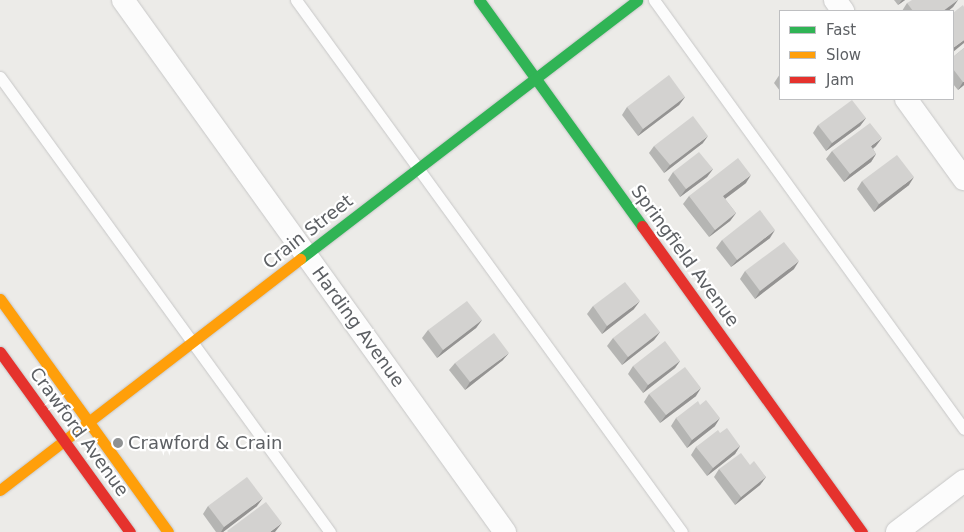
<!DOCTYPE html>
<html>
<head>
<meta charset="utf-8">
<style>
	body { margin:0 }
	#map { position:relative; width:964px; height:532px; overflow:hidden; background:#ecebe8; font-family:"DejaVu Sans",sans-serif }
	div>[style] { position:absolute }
	.roads { filter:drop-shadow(0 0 1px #c7c7c7) drop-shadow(0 0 1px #c7c7c7) }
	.lane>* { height:11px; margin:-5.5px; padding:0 5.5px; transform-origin:5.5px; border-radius:5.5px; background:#fcfcfc }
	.street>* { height:22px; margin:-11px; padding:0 11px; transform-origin:11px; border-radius:11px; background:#fcfcfc }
	.fast>* { height:11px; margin:-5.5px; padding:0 5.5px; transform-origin:5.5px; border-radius:5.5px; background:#30b455 }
	.slow>* { height:11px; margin:-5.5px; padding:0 5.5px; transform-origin:5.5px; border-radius:5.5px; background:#ff9f0a }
	.jam>* { height:11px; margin:-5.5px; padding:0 5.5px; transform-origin:5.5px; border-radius:5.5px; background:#e5322d }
	.wall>* { inset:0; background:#b5b5b3 }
	.shaded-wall>* { inset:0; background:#949392 }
	.building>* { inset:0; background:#d3d2d0 }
	.dots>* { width:14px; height:14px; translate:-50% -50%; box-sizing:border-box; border:2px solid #fff; border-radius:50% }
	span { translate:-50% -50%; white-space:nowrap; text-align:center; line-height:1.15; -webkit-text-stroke:4.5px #fff; paint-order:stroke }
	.street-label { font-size:18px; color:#5d6064 }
	.poi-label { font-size:18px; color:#5d6064 }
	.left { translate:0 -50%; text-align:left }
	.legend { position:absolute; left:779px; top:10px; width:175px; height:90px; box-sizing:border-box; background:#fff; border:1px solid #bebfc1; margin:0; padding:6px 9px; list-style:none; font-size:15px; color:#5d6064 }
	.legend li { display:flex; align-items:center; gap:10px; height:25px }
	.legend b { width:25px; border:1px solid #bebfc1 }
</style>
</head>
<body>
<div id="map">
	<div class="roads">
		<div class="lane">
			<div style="left:296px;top:0;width:657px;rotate:54.04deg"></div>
			<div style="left:654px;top:0;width:529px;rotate:54.15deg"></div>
			<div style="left:0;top:77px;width:562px;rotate:54.05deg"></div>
		</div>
		<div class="street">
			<div style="left:123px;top:0;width:655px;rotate:54.32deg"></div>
			<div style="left:835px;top:0;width:14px;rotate:54deg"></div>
			<div style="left:906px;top:99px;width:99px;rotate:54.1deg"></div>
			<div style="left:897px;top:532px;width:84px;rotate:-37.3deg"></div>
		</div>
		<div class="fast">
			<div style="left:479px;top:0;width:279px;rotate:54.2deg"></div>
			<div style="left:300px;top:259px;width:425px;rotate:-37.5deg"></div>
		</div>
		<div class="slow">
			<div style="left:0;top:299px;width:287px;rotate:54.2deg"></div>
			<div style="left:0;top:490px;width:379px;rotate:-37.6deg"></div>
		</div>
		<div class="jam">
			<div style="left:642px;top:226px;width:377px;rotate:54.3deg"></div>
			<div style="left:0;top:352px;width:222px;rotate:54.2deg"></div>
		</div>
	</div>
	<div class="wall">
		<div style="clip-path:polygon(894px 0,905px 0,898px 5px)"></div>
		<div style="clip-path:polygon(958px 0,953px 7px,948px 11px,902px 11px,907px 3px)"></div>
		<div style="clip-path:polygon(964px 48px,964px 85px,958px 90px,953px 84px,953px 57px)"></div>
		<div style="clip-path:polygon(780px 74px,780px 91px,774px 83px)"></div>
		<div style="clip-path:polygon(685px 97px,679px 105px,638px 136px,622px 115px,627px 107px)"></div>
		<div style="clip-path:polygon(866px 118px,860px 126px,826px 151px,813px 133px,818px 125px)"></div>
		<div style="clip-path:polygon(703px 143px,664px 173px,649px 153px,654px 146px)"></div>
		<div style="clip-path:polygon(876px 146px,873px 149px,876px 154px,871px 162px,844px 182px,826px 159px,832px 151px)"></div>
		<div style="clip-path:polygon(713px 169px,707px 177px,680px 197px,668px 180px,673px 172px)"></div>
		<div style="clip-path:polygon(862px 181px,909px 185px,874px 212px,857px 189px)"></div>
		<div style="clip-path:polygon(746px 183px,725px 199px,736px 213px,730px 221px,709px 237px,683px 204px,689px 196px)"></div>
		<div style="clip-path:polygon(770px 238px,731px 267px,716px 248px,722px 240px)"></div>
		<div style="clip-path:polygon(794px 269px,755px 299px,740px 279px,745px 271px)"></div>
		<div style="clip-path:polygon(593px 306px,634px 309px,602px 334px,587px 314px)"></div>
		<div style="clip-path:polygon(482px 320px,476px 328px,437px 358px,422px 338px,428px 330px)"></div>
		<div style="clip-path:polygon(660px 332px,654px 340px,622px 365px,607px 346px,613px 338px)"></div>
		<div style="clip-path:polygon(503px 360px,465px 390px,449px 370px,455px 363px)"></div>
		<div style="clip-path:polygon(680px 361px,675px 368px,643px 393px,628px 374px,633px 366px)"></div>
		<div style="clip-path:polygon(649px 394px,696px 396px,660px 423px,644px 402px)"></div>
		<div style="clip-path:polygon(700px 405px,715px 426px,687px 448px,671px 426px,676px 418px)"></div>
		<div style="clip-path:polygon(720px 433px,740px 446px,735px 454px,707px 476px,691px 455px,696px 447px)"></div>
		<div style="clip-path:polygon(750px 465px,766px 477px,760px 485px,735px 505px,714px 477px,719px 469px)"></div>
		<div style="clip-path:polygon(208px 506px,257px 506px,223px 532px,216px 532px,203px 514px)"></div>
	</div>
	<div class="shaded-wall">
		<div style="clip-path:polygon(902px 0,905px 0,898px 5px)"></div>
		<div style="clip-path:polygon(958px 0,953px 7px,948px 11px,943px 11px)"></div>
		<div style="clip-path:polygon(964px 40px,964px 43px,953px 52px,953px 48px)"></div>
		<div style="clip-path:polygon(963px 82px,964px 82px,964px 85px,958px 90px)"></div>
		<div style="clip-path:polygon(685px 97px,679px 105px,638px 136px,643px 129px)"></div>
		<div style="clip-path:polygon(866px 118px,860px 126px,826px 151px,832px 143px)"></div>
		<div style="clip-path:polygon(708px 136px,703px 143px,664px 173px,670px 165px)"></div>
		<div style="clip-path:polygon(882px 138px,876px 146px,865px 154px,871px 146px)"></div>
		<div style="clip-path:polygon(876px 154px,871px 162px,844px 182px,850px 174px)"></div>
		<div style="clip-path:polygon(713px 169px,707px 177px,680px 197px,686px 189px)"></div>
		<div style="clip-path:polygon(751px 175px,746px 183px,718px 204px,723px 196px)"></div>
		<div style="clip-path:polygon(914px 177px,909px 185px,874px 212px,879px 204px)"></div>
		<div style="clip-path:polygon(736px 213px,730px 221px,709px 237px,715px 230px)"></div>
		<div style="clip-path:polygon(775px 230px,770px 238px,731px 267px,737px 260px)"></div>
		<div style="clip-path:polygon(799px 261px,794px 269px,755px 299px,760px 291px)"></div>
		<div style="clip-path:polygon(640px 301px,634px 309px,602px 334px,607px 326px)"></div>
		<div style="clip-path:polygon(482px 320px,476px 328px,437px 358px,443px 350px)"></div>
		<div style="clip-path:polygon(660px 332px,654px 340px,622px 365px,628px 357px)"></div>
		<div style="clip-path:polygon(509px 353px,503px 360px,465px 390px,470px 382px)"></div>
		<div style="clip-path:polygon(680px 361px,675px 368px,643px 393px,648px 385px)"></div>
		<div style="clip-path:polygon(701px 388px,696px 396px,660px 423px,666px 415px)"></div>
		<div style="clip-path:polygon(720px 418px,715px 426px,687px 448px,692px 440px)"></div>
		<div style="clip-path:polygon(740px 446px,735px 454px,707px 476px,713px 468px)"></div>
		<div style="clip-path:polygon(766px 477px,760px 485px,735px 505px,741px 497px)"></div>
		<div style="clip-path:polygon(263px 498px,257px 506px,223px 532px,221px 532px,224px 527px)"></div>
		<div style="clip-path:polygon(282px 523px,275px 532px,270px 532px)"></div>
	</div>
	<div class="building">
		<div style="clip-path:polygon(912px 0,958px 0,943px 11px,913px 11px,907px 3px)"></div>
		<div style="clip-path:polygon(963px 5px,964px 7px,964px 40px,953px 48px,953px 13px)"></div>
		<div style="clip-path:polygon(964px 48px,964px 82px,963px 82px,953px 69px,953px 57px)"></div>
		<div style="clip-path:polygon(669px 75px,685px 97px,643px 129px,627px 107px)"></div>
		<div style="clip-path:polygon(852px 100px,866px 118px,832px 143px,818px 125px)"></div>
		<div style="clip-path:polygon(693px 116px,708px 136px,670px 165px,654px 146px)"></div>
		<div style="clip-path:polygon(870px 123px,882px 138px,871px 146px,876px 154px,850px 174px,832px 151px)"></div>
		<div style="clip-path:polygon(699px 152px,713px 169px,686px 189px,673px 172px)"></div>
		<div style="clip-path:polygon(897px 155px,914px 177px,879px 204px,862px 181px)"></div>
		<div style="clip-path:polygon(738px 158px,751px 175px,723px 196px,736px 213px,715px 230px,689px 196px)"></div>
		<div style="clip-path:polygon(760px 210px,775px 230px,737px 260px,722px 240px)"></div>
		<div style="clip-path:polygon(784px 242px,799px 261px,760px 291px,745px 271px)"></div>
		<div style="clip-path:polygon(625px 282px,640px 301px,607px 326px,593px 306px)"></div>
		<div style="clip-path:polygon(467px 301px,482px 320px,443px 350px,428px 330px)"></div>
		<div style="clip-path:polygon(645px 313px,660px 332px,628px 357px,613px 338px)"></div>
		<div style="clip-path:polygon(494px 333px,509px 353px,470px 382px,455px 363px)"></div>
		<div style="clip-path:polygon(665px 341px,680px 361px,648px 385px,633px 366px)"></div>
		<div style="clip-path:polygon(685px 367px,701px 388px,666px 415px,649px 394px)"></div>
		<div style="clip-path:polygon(706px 400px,720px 418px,692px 440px,676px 418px,698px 401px,700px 405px)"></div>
		<div style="clip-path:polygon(727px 428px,740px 446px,713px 468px,696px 447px,718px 430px,720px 433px)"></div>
		<div style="clip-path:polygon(741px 453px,750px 465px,754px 461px,766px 477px,741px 497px,719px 469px)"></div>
		<div style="clip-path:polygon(247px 477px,263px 498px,224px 527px,208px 506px)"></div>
		<div style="clip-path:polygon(266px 502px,282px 523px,270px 532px,228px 532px,227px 531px)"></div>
	</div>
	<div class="dots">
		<div style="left:118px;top:443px;background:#8f9192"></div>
	</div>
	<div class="street-label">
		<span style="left:308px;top:232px;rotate:-38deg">Crain Street</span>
		<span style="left:685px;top:256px;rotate:54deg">Springfield Avenue</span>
		<span style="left:358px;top:327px;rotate:54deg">Harding Avenue</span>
		<span style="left:79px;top:432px;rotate:54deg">Crawford Avenue</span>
	</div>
	<div class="poi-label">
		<span class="left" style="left:128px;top:443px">Crawford &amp; Crain</span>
	</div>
	<ul class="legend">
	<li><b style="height:6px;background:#30b455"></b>Fast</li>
	<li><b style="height:6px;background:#ff9f0a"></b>Slow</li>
	<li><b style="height:6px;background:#e5322d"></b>Jam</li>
	</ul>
</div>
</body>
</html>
